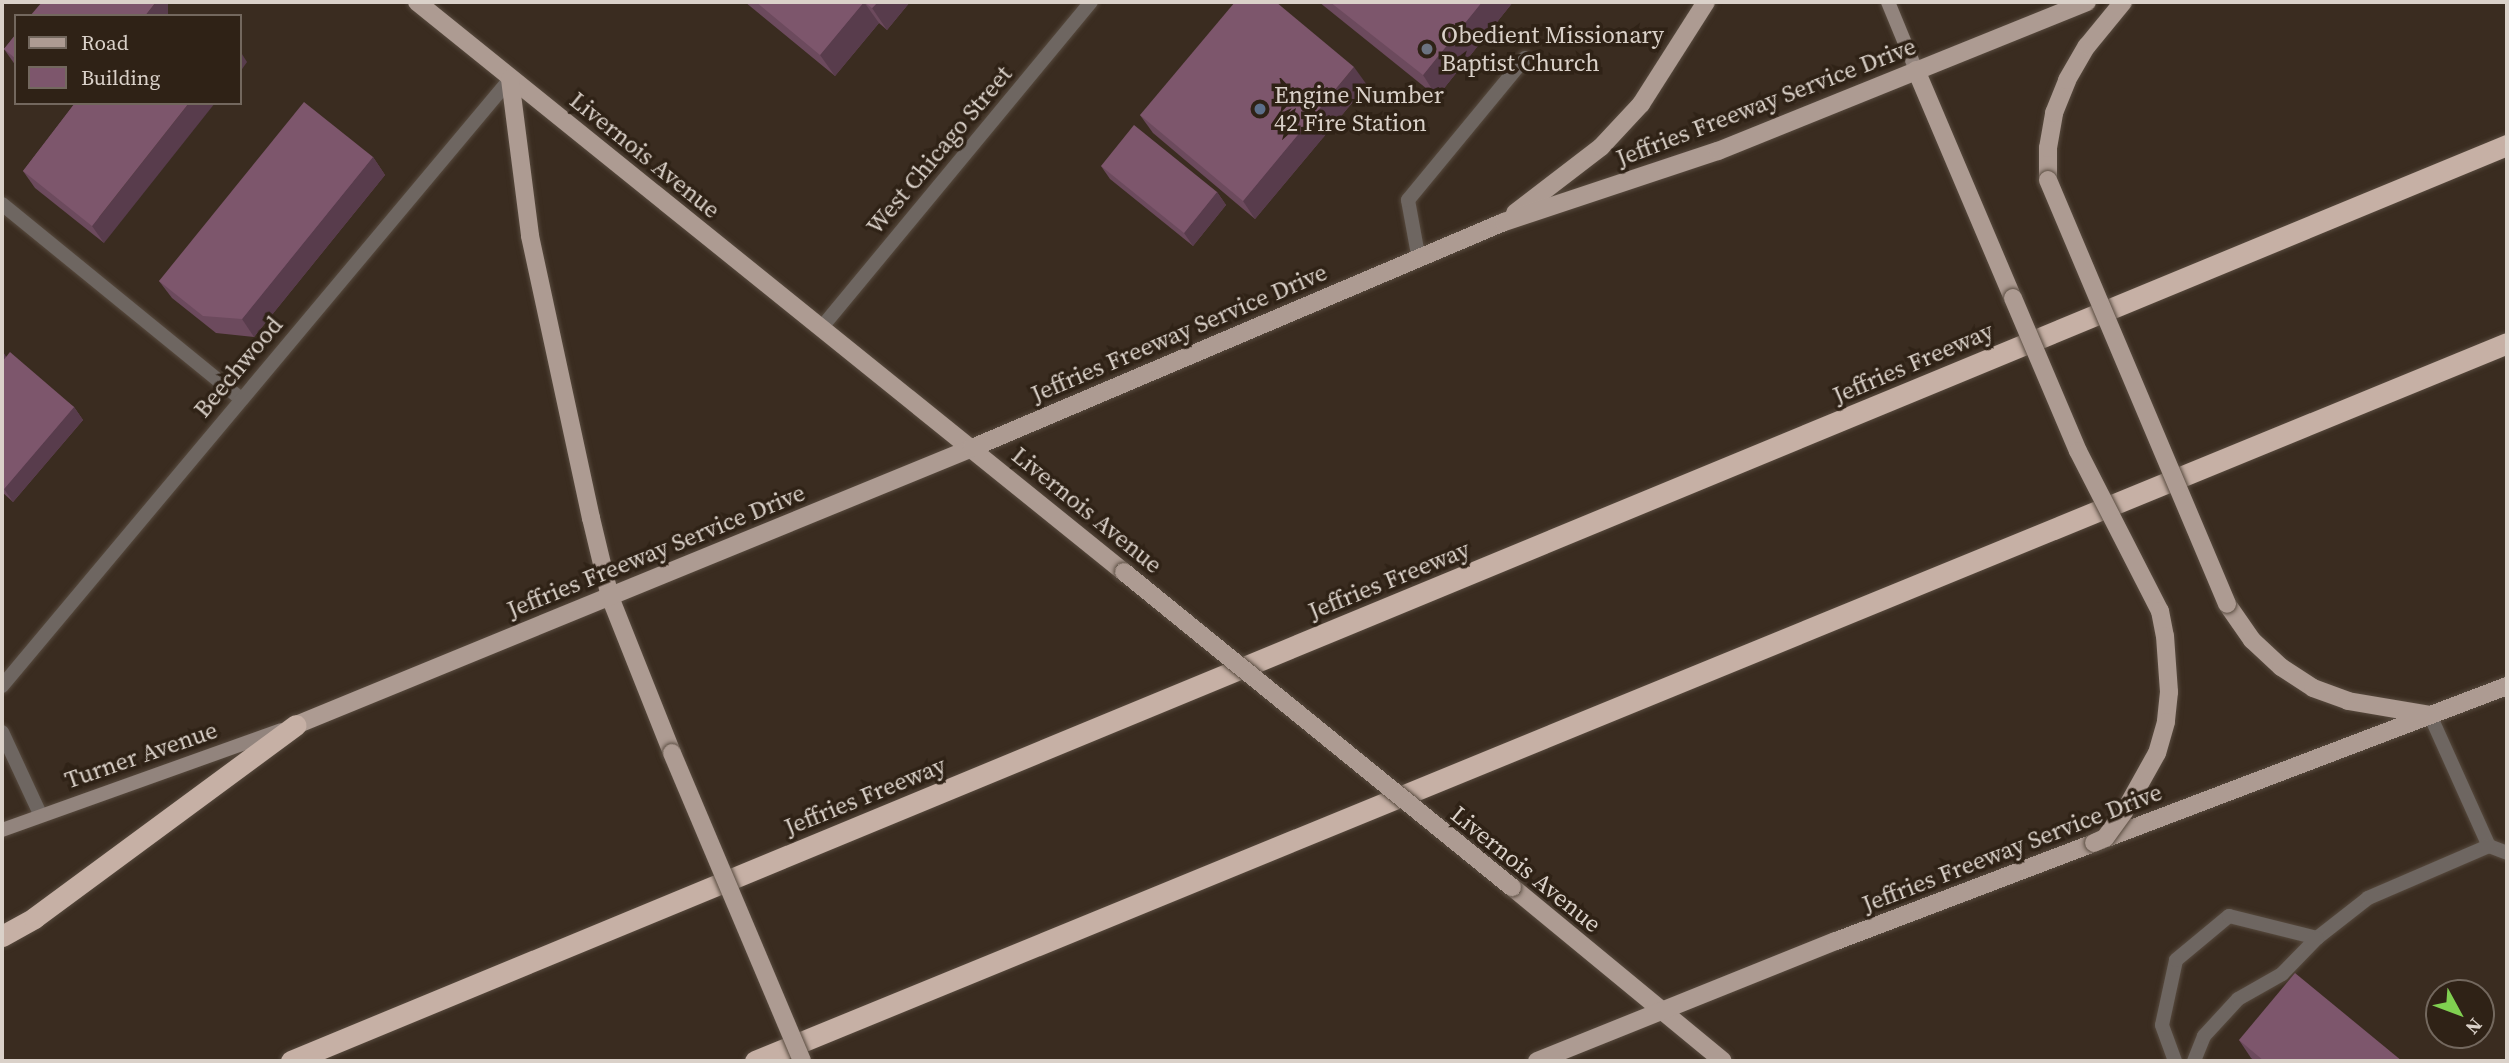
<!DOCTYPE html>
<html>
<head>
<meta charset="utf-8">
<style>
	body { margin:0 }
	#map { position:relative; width:2509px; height:1063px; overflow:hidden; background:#3a2c20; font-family:"Source Serif 4",serif }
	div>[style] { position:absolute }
	.roads { filter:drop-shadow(0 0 2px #574a3e) drop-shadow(0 0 2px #574a3e) }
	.lane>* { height:14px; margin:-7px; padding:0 7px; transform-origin:7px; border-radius:7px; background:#6e6661 }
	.street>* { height:14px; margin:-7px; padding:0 7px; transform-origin:7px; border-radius:7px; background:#6e6661 }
	.secondary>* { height:14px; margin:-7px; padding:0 7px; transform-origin:7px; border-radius:7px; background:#92847d }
	.primary>* { height:18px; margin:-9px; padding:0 9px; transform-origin:9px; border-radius:9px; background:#ad9b92 }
	.highway>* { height:21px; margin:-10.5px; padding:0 10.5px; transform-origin:10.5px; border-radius:10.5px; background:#c6b0a5 }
	.bridges { filter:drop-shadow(0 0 2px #574a3e) drop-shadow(0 0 2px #574a3e) }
	.primary-bridge>* { height:18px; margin:-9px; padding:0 9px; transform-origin:9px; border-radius:9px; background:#ad9b92 }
	.wall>* { inset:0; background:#6c4a5d }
	.shaded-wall>* { inset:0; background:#583c4c }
	.building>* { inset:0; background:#7d566c }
	.dots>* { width:19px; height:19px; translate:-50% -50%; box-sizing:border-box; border:4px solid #2f2216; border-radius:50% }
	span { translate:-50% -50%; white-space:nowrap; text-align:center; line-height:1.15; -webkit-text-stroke:7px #2f2216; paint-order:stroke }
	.poi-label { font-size:24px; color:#dad1c9 }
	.left { translate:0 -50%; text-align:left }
	.street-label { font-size:24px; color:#dad1c9 }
	.frame { position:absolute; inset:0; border:4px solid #dad1c9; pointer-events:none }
	.legend { position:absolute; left:14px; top:14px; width:228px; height:91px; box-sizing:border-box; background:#2f2216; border:2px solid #73685e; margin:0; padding:9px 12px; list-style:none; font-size:21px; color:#dad1c9 }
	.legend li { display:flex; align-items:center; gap:14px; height:35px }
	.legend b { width:35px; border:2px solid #73685e }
	.north { position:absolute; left:2425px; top:979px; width:70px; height:70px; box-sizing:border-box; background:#2f2216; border:2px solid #73685e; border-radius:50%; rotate:131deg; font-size:19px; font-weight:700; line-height:28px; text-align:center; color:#dad1c9 }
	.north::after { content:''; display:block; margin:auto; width:24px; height:32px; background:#80d051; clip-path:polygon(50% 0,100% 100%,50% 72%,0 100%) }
</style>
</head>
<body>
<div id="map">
	<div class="roads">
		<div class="lane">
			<div style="left:2px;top:204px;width:308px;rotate:39.2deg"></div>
			<div style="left:1419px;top:260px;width:61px;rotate:-100.4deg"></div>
			<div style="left:1408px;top:200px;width:184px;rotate:-50.5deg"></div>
			<div style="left:2430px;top:715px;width:144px;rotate:65.8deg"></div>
			<div style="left:2489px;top:846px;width:19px;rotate:21deg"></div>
			<div style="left:2175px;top:1061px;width:38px;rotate:-110deg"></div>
			<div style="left:2162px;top:1025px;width:66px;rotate:-77.8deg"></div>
			<div style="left:2176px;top:960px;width:69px;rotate:-39.7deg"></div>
			<div style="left:2229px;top:916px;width:91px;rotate:14deg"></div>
			<div style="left:2317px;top:938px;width:65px;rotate:-38.1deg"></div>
			<div style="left:2368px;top:898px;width:132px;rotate:-23.3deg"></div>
			<div style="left:2194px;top:1061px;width:27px;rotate:-68deg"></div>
			<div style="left:2204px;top:1036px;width:50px;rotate:-47.4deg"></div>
			<div style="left:2238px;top:999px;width:51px;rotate:-29.6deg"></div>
			<div style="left:2282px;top:974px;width:50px;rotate:-45.8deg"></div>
		</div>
		<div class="street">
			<div style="left:822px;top:327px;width:422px;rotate:-50.4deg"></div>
			<div style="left:2px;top:686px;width:792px;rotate:-50.07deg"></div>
			<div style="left:2px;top:732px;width:90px;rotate:65.1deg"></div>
		</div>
		<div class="secondary">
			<div style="left:1888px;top:2px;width:74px;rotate:67.6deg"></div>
			<div style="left:2px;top:830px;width:296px;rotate:-19.7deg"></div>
		</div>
		<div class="primary">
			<div style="left:417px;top:2px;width:908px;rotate:38.88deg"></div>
			<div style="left:1916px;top:70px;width:248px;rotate:67deg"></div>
			<div style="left:510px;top:79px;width:158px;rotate:82.7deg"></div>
			<div style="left:530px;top:236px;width:289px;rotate:77.8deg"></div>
			<div style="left:591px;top:518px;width:81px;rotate:76.5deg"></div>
			<div style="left:610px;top:597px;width:168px;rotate:68.3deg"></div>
			<div style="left:2048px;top:180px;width:32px;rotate:-90deg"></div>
			<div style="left:2048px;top:148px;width:36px;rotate:-80deg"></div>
			<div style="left:2054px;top:113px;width:35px;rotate:-68deg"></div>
			<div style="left:2067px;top:80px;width:39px;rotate:-60deg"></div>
			<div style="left:2087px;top:46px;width:57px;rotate:-50.7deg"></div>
			<div style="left:1515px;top:213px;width:108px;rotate:-37.5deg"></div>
			<div style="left:1601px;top:147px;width:59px;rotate:-47.1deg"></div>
			<div style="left:1641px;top:104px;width:121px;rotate:-57.5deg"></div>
			<div style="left:2227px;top:604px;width:44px;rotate:55.2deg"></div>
			<div style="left:2252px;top:640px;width:40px;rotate:43deg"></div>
			<div style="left:2281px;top:667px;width:38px;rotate:33deg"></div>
			<div style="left:2313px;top:688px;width:37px;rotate:20deg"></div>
			<div style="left:2348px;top:701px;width:83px;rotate:9.7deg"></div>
			<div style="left:296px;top:725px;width:731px;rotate:-22.28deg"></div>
			<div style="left:972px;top:448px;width:578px;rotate:-23.02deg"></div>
			<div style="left:1504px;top:222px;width:225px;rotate:-18.4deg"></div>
			<div style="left:1718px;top:151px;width:398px;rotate:-22deg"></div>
			<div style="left:1512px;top:887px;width:273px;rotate:39.5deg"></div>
			<div style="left:1537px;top:1061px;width:322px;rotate:-21.9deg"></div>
			<div style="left:1836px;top:941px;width:718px;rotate:-20.81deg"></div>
		</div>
		<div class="highway">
			<div style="left:2px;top:936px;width:37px;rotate:-29deg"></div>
			<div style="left:34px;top:918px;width:325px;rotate:-36.4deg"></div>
			<div style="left:291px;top:1061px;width:2398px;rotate:-22.46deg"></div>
			<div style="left:755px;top:1061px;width:1893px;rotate:-22.28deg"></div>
		</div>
	</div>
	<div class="bridges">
		<div class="primary-bridge">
			<div style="left:2048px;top:180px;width:460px;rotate:67.1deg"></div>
			<div style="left:2013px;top:298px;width:166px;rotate:67deg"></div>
			<div style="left:2078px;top:451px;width:180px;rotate:62.9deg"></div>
			<div style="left:2160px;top:611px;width:25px;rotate:79deg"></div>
			<div style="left:2165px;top:636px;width:56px;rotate:85.9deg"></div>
			<div style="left:2169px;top:692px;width:30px;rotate:96deg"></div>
			<div style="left:2166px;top:722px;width:32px;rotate:106deg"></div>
			<div style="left:2157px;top:753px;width:68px;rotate:119.2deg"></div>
			<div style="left:2124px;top:812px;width:32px;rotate:126deg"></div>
			<div style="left:2105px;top:838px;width:12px;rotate:156deg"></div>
			<div style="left:1124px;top:572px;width:500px;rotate:39.1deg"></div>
			<div style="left:672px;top:753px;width:334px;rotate:67.1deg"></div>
		</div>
	</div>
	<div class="wall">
		<div style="clip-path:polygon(745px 2px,910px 2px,887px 30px,879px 23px,835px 76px)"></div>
		<div style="clip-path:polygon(1319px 2px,1513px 2px,1437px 97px)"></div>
		<div style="clip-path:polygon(16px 34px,16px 66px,4px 49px)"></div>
		<div style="clip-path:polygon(1367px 85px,1255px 219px,1153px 133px,1140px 115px)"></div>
		<div style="clip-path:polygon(75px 103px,104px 243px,35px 188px,23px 171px)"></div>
		<div style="clip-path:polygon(373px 157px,385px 175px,254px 337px,216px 333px,172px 298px,159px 281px)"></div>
		<div style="clip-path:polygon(1101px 166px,1217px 192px,1226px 205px,1193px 246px,1110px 179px)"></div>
		<div style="clip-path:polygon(2px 351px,6px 357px,74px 407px,83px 420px,13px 502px,2px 492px)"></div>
		<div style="clip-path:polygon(2239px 1040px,2402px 1061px,2255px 1061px,2251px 1058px)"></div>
	</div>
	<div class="shaded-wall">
		<div style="clip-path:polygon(156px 2px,168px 2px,168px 16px,145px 16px)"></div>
		<div style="clip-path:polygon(864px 2px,879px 23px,835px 76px,820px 55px)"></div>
		<div style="clip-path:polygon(878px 2px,910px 2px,887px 30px,872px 8px)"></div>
		<div style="clip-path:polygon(1482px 2px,1513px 2px,1437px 97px,1423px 75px)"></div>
		<div style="clip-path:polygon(240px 51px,247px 62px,240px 72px)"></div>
		<div style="clip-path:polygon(1354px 67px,1367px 85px,1255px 219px,1243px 201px)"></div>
		<div style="clip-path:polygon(189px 103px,215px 103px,104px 243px,92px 226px)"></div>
		<div style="clip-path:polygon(373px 157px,385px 175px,254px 337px,242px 319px)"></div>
		<div style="clip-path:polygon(1217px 192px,1226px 205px,1193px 246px,1184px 233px)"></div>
		<div style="clip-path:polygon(3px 352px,12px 365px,2px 377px,2px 354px)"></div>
		<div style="clip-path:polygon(74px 407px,83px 420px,13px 502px,4px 489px)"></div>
	</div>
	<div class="building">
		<div style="clip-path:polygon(42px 2px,156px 2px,145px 16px,30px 16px)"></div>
		<div style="clip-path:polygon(756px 2px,878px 2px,872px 8px,864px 2px,820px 55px)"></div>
		<div style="clip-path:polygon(1235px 2px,1276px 2px,1354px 67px,1243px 201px,1140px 115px)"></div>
		<div style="clip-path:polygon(1330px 2px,1482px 2px,1423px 75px)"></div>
		<div style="clip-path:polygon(16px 34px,16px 59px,4px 49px)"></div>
		<div style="clip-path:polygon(304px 102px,373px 157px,242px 319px,203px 316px,159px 281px)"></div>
		<div style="clip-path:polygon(75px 103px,189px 103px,92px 226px,23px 171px)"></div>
		<div style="clip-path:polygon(1134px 125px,1217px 192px,1184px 233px,1101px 166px)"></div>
		<div style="clip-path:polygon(10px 352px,74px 407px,4px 489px,2px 487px,2px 362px)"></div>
		<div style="clip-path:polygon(2295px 973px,2402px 1061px,2264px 1061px,2239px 1040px)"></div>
	</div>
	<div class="dots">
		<div style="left:1427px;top:49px;background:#6b7280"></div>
		<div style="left:1260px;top:109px;background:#5c6f8a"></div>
	</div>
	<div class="poi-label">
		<span class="left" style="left:1441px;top:49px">Obedient Missionary<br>Baptist Church</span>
		<span class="left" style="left:1274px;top:109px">Engine Number<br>42 Fire Station</span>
	</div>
	<div class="street-label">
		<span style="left:1766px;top:102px;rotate:-21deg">Jeffries Freeway Service Drive</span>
		<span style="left:939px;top:150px;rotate:-50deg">West Chicago Street</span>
		<span style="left:645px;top:155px;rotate:39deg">Livernois Avenue</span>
		<span style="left:1179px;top:333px;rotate:-23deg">Jeffries Freeway Service Drive</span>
		<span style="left:1913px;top:363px;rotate:-23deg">Jeffries Freeway</span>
		<span style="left:238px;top:367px;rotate:-50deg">Beechwood</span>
		<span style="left:1087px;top:510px;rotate:39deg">Livernois Avenue</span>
		<span style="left:656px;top:551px;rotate:-22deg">Jeffries Freeway Service Drive</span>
		<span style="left:1389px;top:580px;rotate:-22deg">Jeffries Freeway</span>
		<span style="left:141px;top:755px;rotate:-19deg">Turner Avenue</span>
		<span style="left:865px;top:796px;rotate:-22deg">Jeffries Freeway</span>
		<span style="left:2012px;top:848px;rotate:-21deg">Jeffries Freeway Service Drive</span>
		<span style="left:1526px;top:869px;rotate:39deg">Livernois Avenue</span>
	</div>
	<div class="frame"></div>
	<ul class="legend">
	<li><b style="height:9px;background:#ad9b92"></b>Road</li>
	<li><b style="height:19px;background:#7d566c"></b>Building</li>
	</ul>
	<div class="north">N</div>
</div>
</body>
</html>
